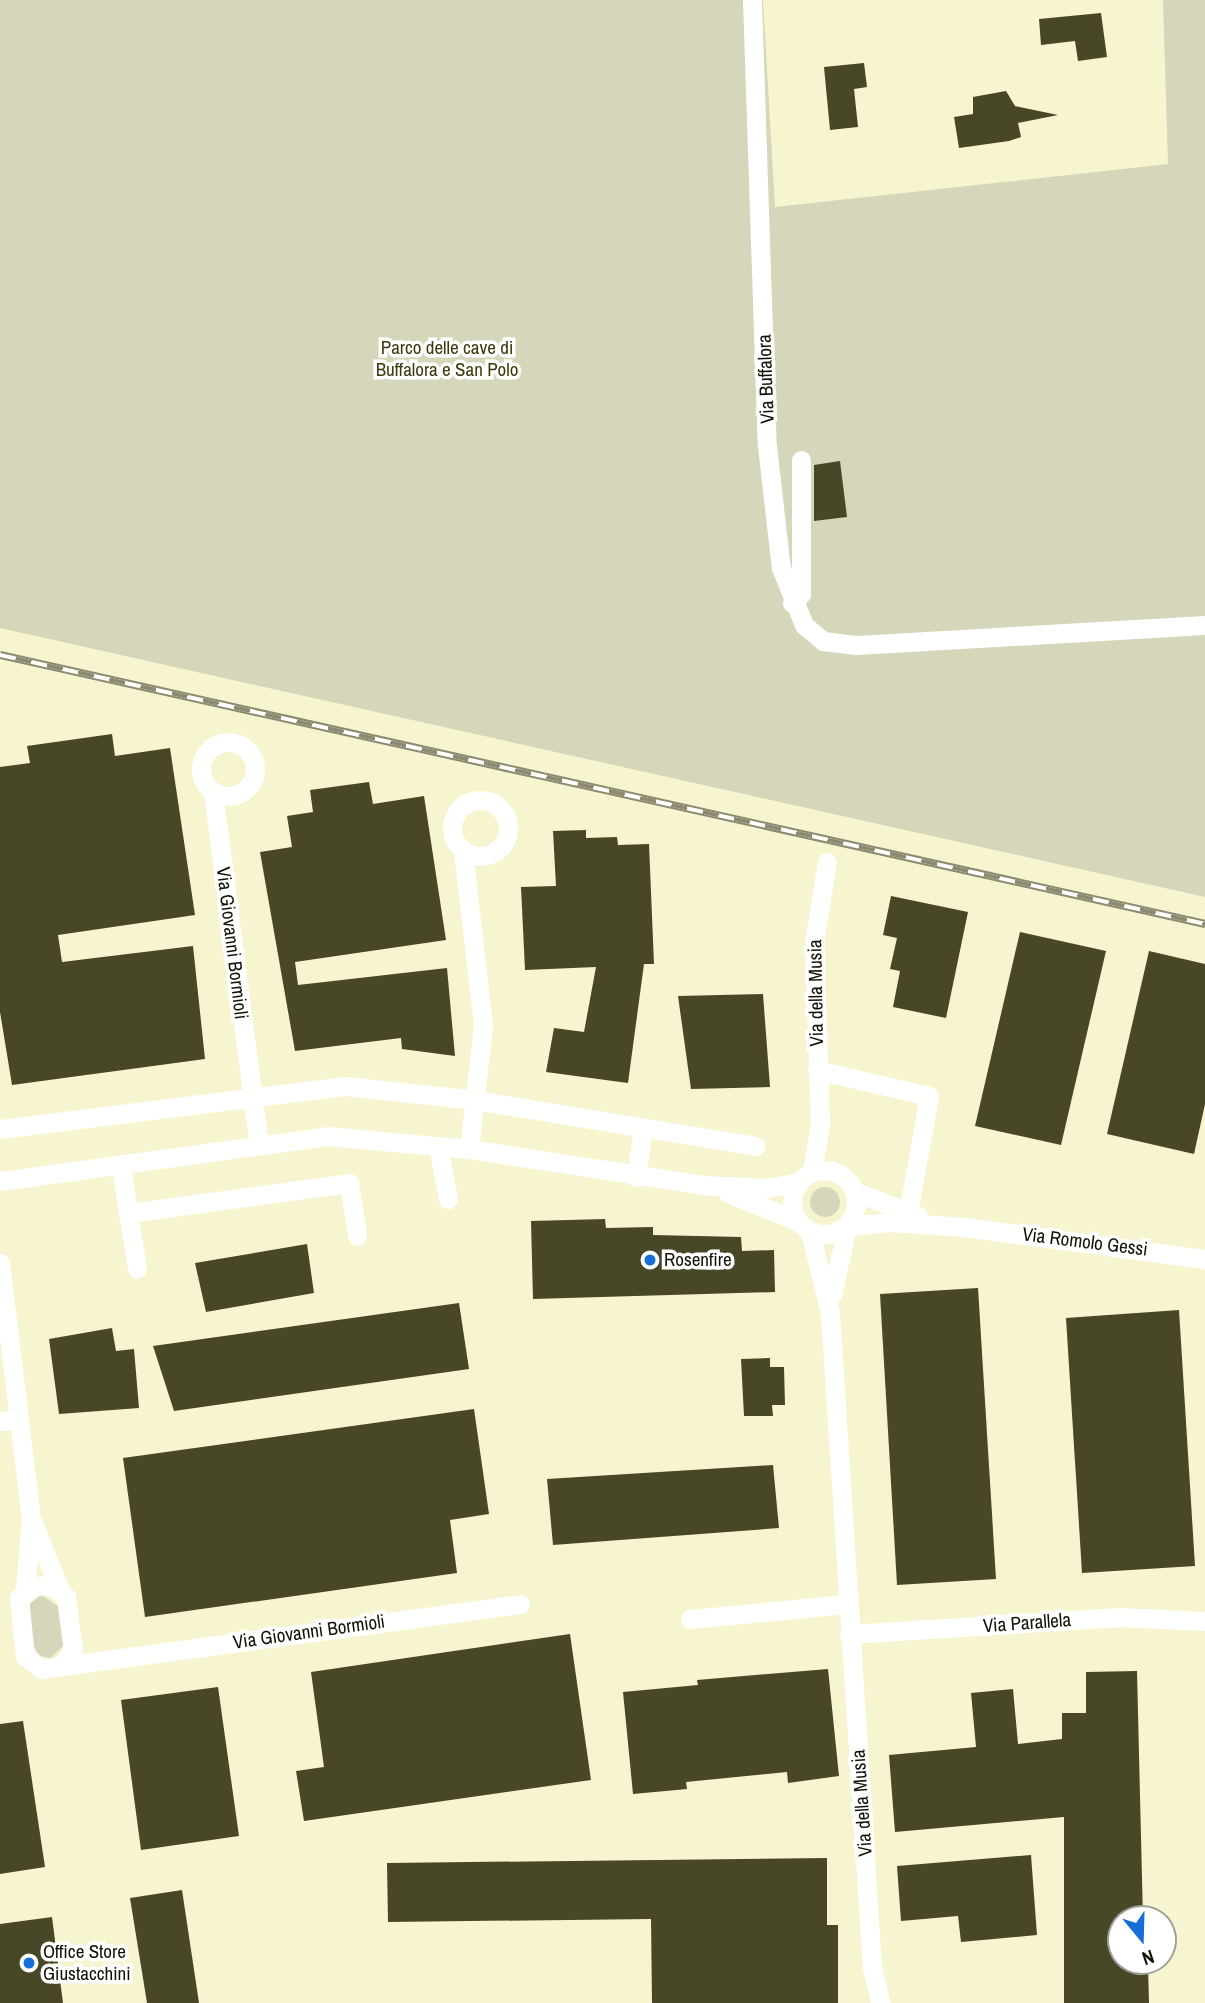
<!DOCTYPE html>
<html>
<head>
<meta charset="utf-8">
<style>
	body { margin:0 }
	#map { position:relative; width:1205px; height:2003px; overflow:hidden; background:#f6f5d0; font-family:"Archivo Narrow",sans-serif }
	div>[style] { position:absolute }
	.green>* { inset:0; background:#d6d6ba }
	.round { border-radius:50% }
	.building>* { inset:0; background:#484728 }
	.minor>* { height:19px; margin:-9.5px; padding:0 9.5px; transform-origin:9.5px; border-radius:9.5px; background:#fff }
	.minor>.ring { margin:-9.5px; padding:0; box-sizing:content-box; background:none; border:19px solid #fff; border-radius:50% }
	.rail>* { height:8px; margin-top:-4px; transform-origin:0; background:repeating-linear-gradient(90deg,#fff 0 16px,#8c8b72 0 32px); box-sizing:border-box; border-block:2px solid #8c8b72 }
	.dots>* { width:19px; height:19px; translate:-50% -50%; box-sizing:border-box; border:4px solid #fff; border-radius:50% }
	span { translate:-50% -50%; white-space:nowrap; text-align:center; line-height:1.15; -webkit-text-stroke:7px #fff; paint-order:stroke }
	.park-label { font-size:19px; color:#3c3a0d }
	.street-label { font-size:19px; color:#121105 }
	.poi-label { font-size:19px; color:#121105 }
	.left { translate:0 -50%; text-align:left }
	.north { position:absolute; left:1107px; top:1905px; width:70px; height:70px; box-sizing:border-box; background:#fff; border:2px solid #a0a09b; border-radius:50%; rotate:161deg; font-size:19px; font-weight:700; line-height:28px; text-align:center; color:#121105 }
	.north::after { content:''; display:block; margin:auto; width:24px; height:32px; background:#166ed8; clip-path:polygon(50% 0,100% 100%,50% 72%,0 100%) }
</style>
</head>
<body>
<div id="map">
	<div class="green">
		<div style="clip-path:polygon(0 0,763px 0,775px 207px,1168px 164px,1163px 0,1205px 0,1205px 897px,0 628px)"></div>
		<div class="round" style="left:810px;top:1187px;width:30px;height:30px"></div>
		<div style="clip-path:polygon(40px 1594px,58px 1606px,63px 1646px,51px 1658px,40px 1656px,33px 1646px,28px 1606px)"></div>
	</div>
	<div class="building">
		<div style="clip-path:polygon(1101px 13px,1107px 57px,1078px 61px,1075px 41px,1041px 45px,1039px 19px)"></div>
		<div style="clip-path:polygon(864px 63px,867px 87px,854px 89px,858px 127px,830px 130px,824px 67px)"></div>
		<div style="clip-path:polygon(1006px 91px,1015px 106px,1058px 115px,1018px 123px,1021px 137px,1009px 141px,959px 148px,954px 117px,973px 114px,973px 97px)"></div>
		<div style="clip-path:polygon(840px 461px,847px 517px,814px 521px,814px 465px)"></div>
		<div style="clip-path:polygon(112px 734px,115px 756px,170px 748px,195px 915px,58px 935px,62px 962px,193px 946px,205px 1059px,12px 1085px,0 1012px,0 767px,30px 763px,27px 746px)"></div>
		<div style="clip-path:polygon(369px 782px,373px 804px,424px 796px,446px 940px,295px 962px,298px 985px,447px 968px,455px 1056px,402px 1049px,401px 1038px,295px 1051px,260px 852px,292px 847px,287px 816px,313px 812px,310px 790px)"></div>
		<div style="clip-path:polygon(586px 830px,586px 838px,617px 837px,618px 845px,649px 844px,654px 964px,644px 964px,628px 1083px,546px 1072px,554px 1028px,584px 1032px,596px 967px,525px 970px,521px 887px,556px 886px,553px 831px)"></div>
		<div style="clip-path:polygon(891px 896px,968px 912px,946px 1018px,893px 1007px,900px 971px,890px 969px,897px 938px,883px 935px)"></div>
		<div style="clip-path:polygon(1020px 932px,1106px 951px,1061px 1145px,975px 1126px)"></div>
		<div style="clip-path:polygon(1149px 951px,1205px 964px,1205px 1104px,1194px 1154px,1107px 1134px)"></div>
		<div style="clip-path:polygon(763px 994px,770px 1087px,691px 1089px,678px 996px)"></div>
		<div style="clip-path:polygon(605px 1219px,606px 1228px,653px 1227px,653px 1235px,741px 1237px,742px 1251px,774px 1250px,775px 1292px,533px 1299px,531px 1221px)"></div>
		<div style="clip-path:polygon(307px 1244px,314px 1293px,206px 1312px,195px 1263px)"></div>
		<div style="clip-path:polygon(978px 1288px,996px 1579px,897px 1585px,880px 1294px)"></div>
		<div style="clip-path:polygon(459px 1303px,469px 1369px,174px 1411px,153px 1346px)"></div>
		<div style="clip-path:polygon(1179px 1310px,1195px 1566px,1082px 1573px,1066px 1318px)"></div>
		<div style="clip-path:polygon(112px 1328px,116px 1351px,134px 1349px,139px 1408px,59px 1414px,49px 1339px)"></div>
		<div style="clip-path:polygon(770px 1358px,770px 1367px,784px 1367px,785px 1405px,772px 1405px,773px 1416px,744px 1416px,741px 1359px)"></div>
		<div style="clip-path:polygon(474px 1409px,489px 1514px,450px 1520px,457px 1573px,145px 1617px,123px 1458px)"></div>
		<div style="clip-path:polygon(773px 1465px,779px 1528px,553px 1545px,547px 1479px)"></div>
		<div style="clip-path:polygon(570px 1634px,591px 1780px,304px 1821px,296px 1771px,324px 1767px,311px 1672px)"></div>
		<div style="clip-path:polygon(828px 1669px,839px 1776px,788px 1783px,787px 1772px,686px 1782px,687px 1789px,633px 1794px,623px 1692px,698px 1685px,697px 1680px)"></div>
		<div style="clip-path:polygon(1137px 1671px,1143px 1919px,1121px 1919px,1121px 1961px,1148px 1964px,1149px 2003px,1064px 2003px,1064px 1817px,895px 1832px,889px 1755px,976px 1747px,971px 1693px,1013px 1689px,1018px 1744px,1062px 1739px,1062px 1713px,1086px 1713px,1086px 1672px)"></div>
		<div style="clip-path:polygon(218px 1687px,239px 1836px,141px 1850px,121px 1700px)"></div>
		<div style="clip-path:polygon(23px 1721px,45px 1867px,0 1874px,0 1724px)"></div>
		<div style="clip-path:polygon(1031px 1855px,1037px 1935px,961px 1942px,958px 1916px,901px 1921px,897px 1866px)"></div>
		<div style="clip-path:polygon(827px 1858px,827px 1925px,838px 1925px,838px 2003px,652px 2003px,651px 1919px,388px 1922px,387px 1863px)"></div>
		<div style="clip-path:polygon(182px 1890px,199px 2003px,147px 2003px,130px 1898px)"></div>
		<div style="clip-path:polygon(52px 1917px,63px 2003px,0 2003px,0 1924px)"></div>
	</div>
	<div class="minor">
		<div style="left:752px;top:0;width:446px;rotate:88.1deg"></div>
		<div style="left:767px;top:446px;width:123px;rotate:83.5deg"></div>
		<div style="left:781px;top:568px;width:61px;rotate:68deg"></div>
		<div style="left:804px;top:625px;width:25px;rotate:40deg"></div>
		<div style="left:823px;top:641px;width:34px;rotate:7deg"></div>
		<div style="left:857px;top:645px;width:349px;rotate:-3.3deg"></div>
		<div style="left:792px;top:603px;width:13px;rotate:-45deg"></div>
		<div style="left:801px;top:594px;width:134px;rotate:-90deg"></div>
		<div class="ring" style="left:201px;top:742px;width:35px;height:35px"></div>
		<div style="left:213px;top:792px;width:356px;rotate:82.6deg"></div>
		<div class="ring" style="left:452px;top:800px;width:37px;height:37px"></div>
		<div style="left:463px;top:852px;width:174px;rotate:83.4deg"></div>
		<div style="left:483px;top:1025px;width:125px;rotate:96.4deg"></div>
		<div style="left:817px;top:1070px;width:115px;rotate:13.1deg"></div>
		<div style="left:929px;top:1096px;width:119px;rotate:100.2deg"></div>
		<div style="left:0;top:1129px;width:349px;rotate:-7.1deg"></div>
		<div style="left:346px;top:1086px;width:130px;rotate:6.2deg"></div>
		<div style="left:475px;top:1100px;width:284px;rotate:9.3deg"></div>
		<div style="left:438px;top:1146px;width:54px;rotate:79.3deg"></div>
		<div style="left:121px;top:1164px;width:49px;rotate:81.9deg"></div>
		<div style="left:128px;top:1213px;width:223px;rotate:-7.7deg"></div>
		<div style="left:349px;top:1183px;width:53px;rotate:81.3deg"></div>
		<div class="ring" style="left:792px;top:1170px;width:45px;height:45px"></div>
		<div style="left:812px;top:1172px;width:49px;rotate:-80.5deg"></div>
		<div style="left:820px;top:1124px;width:182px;rotate:-91.9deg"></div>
		<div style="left:814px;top:942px;width:81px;rotate:-80.8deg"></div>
		<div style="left:636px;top:1177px;width:49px;rotate:-81.9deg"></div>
		<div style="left:0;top:1181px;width:331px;rotate:-7.8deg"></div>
		<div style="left:328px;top:1136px;width:142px;rotate:5.3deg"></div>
		<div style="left:469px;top:1149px;width:237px;rotate:8.7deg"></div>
		<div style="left:703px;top:1185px;width:63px;rotate:2.7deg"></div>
		<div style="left:766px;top:1188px;width:34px;rotate:-10deg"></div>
		<div style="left:855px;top:1192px;width:68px;rotate:20.6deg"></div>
		<div style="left:728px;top:1193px;width:74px;rotate:22.1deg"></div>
		<div style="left:128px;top:1213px;width:56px;rotate:80.7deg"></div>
		<div style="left:810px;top:1232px;width:83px;rotate:76.1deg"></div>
		<div style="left:830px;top:1313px;width:655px;rotate:86.33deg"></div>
		<div style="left:872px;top:1967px;width:37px;rotate:77deg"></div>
		<div style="left:0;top:1263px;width:258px;rotate:83.1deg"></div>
		<div style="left:31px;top:1519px;width:72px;rotate:94.8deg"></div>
		<div style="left:832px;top:1295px;width:71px;rotate:-77.7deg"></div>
		<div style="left:847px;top:1226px;width:45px;rotate:-5.1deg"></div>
		<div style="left:892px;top:1222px;width:72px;rotate:4deg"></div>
		<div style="left:964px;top:1227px;width:243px;rotate:7.6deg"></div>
		<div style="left:0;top:1421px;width:18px;rotate:-6deg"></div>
		<div style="left:33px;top:1523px;width:72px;rotate:68.1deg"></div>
		<div style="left:50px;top:1585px;width:20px;rotate:37deg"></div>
		<div style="left:66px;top:1597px;width:53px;rotate:82.5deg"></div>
		<div style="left:73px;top:1650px;width:19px;rotate:125deg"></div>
		<div style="left:62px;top:1666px;width:20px;rotate:171deg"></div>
		<div style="left:42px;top:1669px;width:21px;rotate:-143deg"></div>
		<div style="left:25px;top:1656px;width:58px;rotate:-95.9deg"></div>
		<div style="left:19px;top:1598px;width:21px;rotate:-35deg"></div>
		<div style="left:36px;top:1586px;width:14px;rotate:-4deg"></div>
		<div style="left:690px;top:1619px;width:157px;rotate:-5.5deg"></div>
		<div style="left:849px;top:1634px;width:272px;rotate:-3.6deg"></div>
		<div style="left:1120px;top:1617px;width:85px;rotate:2.7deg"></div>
		<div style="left:62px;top:1666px;width:462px;rotate:-7.7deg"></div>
	</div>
	<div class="rail">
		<div style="left:0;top:655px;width:1235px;rotate:12.58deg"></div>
	</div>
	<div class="dots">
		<div style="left:650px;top:1260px;background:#166ed8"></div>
		<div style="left:29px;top:1963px;background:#166ed8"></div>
	</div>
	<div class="park-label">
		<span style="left:447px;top:359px">Parco delle cave di<br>Buffalora e San Polo</span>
	</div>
	<div class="street-label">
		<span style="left:766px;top:379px;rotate:-92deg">Via Buffalora</span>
		<span style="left:232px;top:943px;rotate:83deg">Via Giovanni Bormioli</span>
		<span style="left:816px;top:993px;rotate:-91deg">Via della Musia</span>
		<span style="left:1085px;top:1242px;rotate:7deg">Via Romolo Gessi</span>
		<span style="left:1027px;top:1623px;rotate:-4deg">Via Parallela</span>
		<span style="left:309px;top:1632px;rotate:-8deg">Via Giovanni Bormioli</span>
		<span style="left:862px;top:1803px;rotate:-94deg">Via della Musia</span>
	</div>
	<div class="poi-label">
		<span class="left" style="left:664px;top:1260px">Rosenfire</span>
		<span class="left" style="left:43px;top:1963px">Office Store<br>Giustacchini</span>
	</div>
	<div class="north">N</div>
</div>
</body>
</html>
